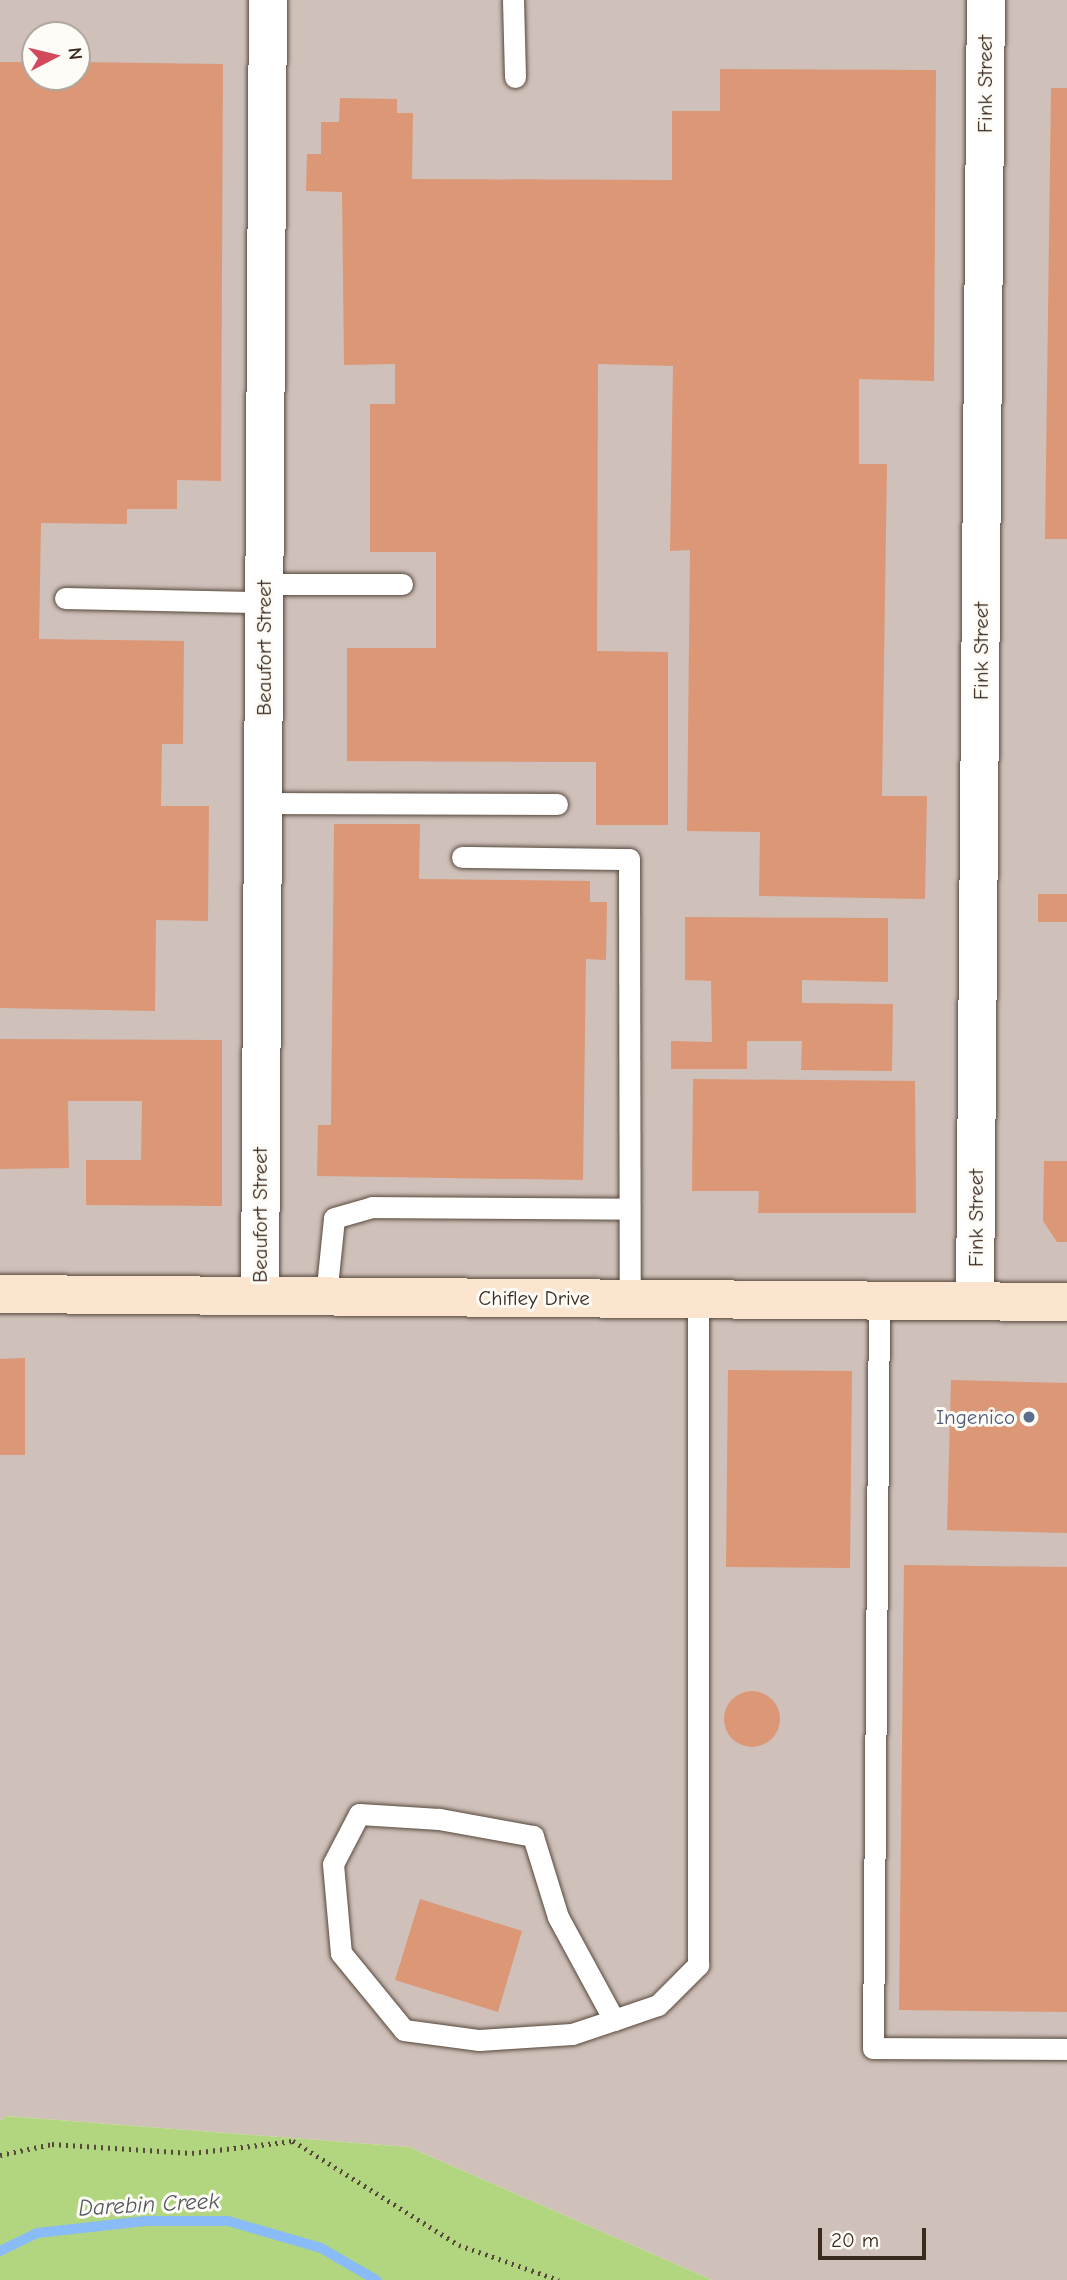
<!DOCTYPE html>
<html>
<head>
<meta charset="utf-8">
<style>
	body { margin:0 }
	#map { position:relative; width:1067px; height:2280px; overflow:hidden; background:#f4f0de; font-family:"Comic Neue",sans-serif }
	div>[style] { position:absolute }
	.industrial>* { inset:0; background:#cfc0ba }
	.green>* { inset:0; background:#b2d67f }
	.stream>* { height:10px; margin:-5px; padding:0 5px; transform-origin:5px; border-radius:5px; background:#89bbf6 }
	.building>* { inset:0; background:#dc9776 }
	.round { border-radius:50% }
	.path>* { height:4.5px; margin-top:-2.25px; transform-origin:0; background:repeating-linear-gradient(90deg,#57483b 0 2px,transparent 0 7px) }
	.roads { filter:drop-shadow(0 0 2px #57483b) drop-shadow(0 0 2px #57483b) }
	.lane>* { height:21px; margin:-10.5px; padding:0 10.5px; transform-origin:10.5px; border-radius:10.5px; background:#fff }
	.street>* { height:38px; margin:-19px; padding:0 19px; transform-origin:19px; border-radius:19px; background:#fff }
	.secondary>* { height:38px; margin:-19px; padding:0 19px; transform-origin:19px; border-radius:19px; background:#fce5cf }
	.dots>* { width:19px; height:19px; translate:-50% -50%; box-sizing:border-box; border:4px solid #fdfcf7; border-radius:50% }
	span { translate:-50% -50%; white-space:nowrap; text-align:center; line-height:1.15; -webkit-text-stroke:6px #fdfcf7; paint-order:stroke }
	.street-label { font-size:21px; color:#3b2a1e }
	.service-label { font-size:21px; color:#4e5e75 }
	.right { translate:-100% -50%; text-align:right }
	.water-label { font-size:23px; color:#52565f; font-style:italic }
	.north { position:absolute; left:21px; top:21px; width:70px; height:70px; box-sizing:border-box; background:#fdfcf7; border:2px solid #afa8a0; border-radius:50%; rotate:83deg; font-size:19px; font-weight:700; line-height:28px; text-align:center; color:#3b2a1e }
	.north::after { content:''; display:block; margin:auto; width:24px; height:32px; background:#d1495b; clip-path:polygon(50% 0,100% 100%,50% 72%,0 100%) }
	.scale { position:absolute; left:818px; top:2228px; width:108px; height:32px; box-sizing:border-box; border:4px solid #3b2a1e; border-top:0; padding-left:9px; font-size:21px; line-height:24px; white-space:nowrap; color:#3b2a1e; -webkit-text-stroke:5px #fdfcf7; paint-order:stroke }
</style>
</head>
<body>
<div id="map">
	<div class="industrial">
		<div style="clip-path:polygon(evenodd,0 0,1067px 0,1067px 2280px,712px 2280px,409px 2147px,6px 2116px,0 2121px,0 0,35px 35px,77px 35px,77px 77px,35px 77px,35px 35px)"></div>
	</div>
	<div class="green">
		<div style="clip-path:polygon(6px 2116px,409px 2147px,712px 2280px,0 2280px,0 2121px)"></div>
	</div>
	<div class="stream">
		<div style="left:0;top:2251px;width:41px;rotate:-25.9deg"></div>
		<div style="left:37px;top:2233px;width:109px;rotate:-6.3deg"></div>
		<div style="left:145px;top:2221px;width:83px"></div>
		<div style="left:228px;top:2221px;width:97px;rotate:16.2deg"></div>
		<div style="left:321px;top:2248px;width:64px;rotate:30.2deg"></div>
	</div>
	<div class="building">
		<div style="clip-path:polygon(0 62px,35px 62px,35px 77px,77px 77px,77px 62px,223px 64px,221px 481px,177px 480px,177px 509px,127px 509px,127px 524px,41px 523px,39px 639px,184px 641px,183px 744px,162px 744px,161px 806px,209px 806px,208px 921px,156px 920px,155px 1011px,0 1008px)"></div>
		<div style="clip-path:polygon(720px 69px,936px 70px,934px 381px,859px 379px,859px 464px,887px 464px,882px 796px,927px 796px,925px 899px,759px 896px,760px 832px,687px 831px,690px 550px,670px 551px,673px 366px,598px 364px,597px 651px,668px 652px,668px 825px,596px 825px,596px 762px,347px 761px,347px 648px,436px 648px,436px 552px,370px 552px,370px 404px,395px 404px,395px 364px,344px 365px,342px 192px,306px 191px,307px 154px,321px 154px,321px 122px,339px 122px,340px 98px,397px 99px,397px 113px,413px 113px,412px 179px,672px 180px,672px 111px,720px 111px)"></div>
		<div style="clip-path:polygon(1051px 88px,1067px 88px,1067px 539px,1045px 539px)"></div>
		<div style="clip-path:polygon(334px 824px,420px 824px,419px 879px,590px 881px,590px 902px,607px 902px,606px 960px,586px 959px,583px 1180px,317px 1176px,318px 1125px,331px 1125px)"></div>
		<div style="clip-path:polygon(1038px 894px,1067px 894px,1067px 922px,1038px 922px)"></div>
		<div style="clip-path:polygon(685px 917px,888px 918px,888px 982px,802px 980px,802px 1003px,893px 1004px,892px 1071px,801px 1070px,802px 1041px,747px 1041px,747px 1069px,671px 1069px,671px 1041px,712px 1042px,711px 981px,685px 980px)"></div>
		<div style="clip-path:polygon(0 1039px,222px 1040px,222px 1206px,86px 1205px,86px 1160px,141px 1160px,142px 1101px,68px 1101px,69px 1168px,0 1169px)"></div>
		<div style="clip-path:polygon(693px 1079px,915px 1081px,916px 1213px,758px 1213px,759px 1191px,692px 1191px)"></div>
		<div style="clip-path:polygon(1044px 1161px,1067px 1161px,1067px 1242px,1057px 1242px,1043px 1221px)"></div>
		<div style="clip-path:polygon(25px 1358px,25px 1455px,0 1455px,0 1359px)"></div>
		<div style="clip-path:polygon(728px 1370px,852px 1371px,850px 1568px,726px 1567px)"></div>
		<div style="clip-path:polygon(951px 1380px,1067px 1383px,1067px 1533px,947px 1530px)"></div>
		<div style="clip-path:polygon(904px 1565px,1067px 1567px,1067px 2012px,899px 2010px)"></div>
		<div class="round" style="left:724px;top:1691px;width:56px;height:56px"></div>
		<div style="clip-path:polygon(420px 1899px,522px 1931px,498px 2012px,395px 1980px)"></div>
	</div>
	<div class="path">
		<div style="left:0;top:2155px;width:53px;rotate:-11.9deg"></div>
		<div style="left:52px;top:2144px;width:140px;rotate:3.7deg"></div>
		<div style="left:192px;top:2153px;width:102px;rotate:-6.8deg"></div>
		<div style="left:293px;top:2141px;width:196px;rotate:32.1deg"></div>
		<div style="left:459px;top:2245px;width:106px;rotate:19.3deg"></div>
	</div>
	<div class="roads">
		<div class="lane">
			<div style="left:513px;top:0;width:77px;rotate:88.5deg"></div>
			<div style="left:264px;top:584px;width:138px"></div>
			<div style="left:65px;top:598px;width:199px;rotate:1.2deg"></div>
			<div style="left:263px;top:803px;width:294px;rotate:0.2deg"></div>
			<div style="left:462px;top:857px;width:167px;rotate:0.7deg"></div>
			<div style="left:629px;top:859px;width:440px;rotate:89.9deg"></div>
			<div style="left:326px;top:1296px;width:78px;rotate:-84.1deg"></div>
			<div style="left:334px;top:1218px;width:40px;rotate:-16deg"></div>
			<div style="left:372px;top:1207px;width:256px;rotate:0.4deg"></div>
			<div style="left:879px;top:1301px;width:747px;rotate:90.46deg"></div>
			<div style="left:873px;top:2048px;width:194px;rotate:0.3deg"></div>
			<div style="left:614px;top:2020px;width:117px;rotate:-118.5deg"></div>
			<div style="left:558px;top:1917px;width:85px;rotate:-107.2deg"></div>
			<div style="left:533px;top:1836px;width:96px;rotate:-169.7deg"></div>
			<div style="left:439px;top:1819px;width:80px;rotate:-176.4deg"></div>
			<div style="left:359px;top:1814px;width:56px;rotate:117.5deg"></div>
			<div style="left:333px;top:1864px;width:89px;rotate:84.9deg"></div>
			<div style="left:341px;top:1953px;width:99px;rotate:50.7deg"></div>
			<div style="left:404px;top:2030px;width:76px;rotate:7.6deg"></div>
			<div style="left:479px;top:2040px;width:93px;rotate:-3.7deg"></div>
			<div style="left:572px;top:2034px;width:44px;rotate:-18.4deg"></div>
			<div style="left:614px;top:2020px;width:46px;rotate:-18.8deg"></div>
			<div style="left:658px;top:2005px;width:57px;rotate:-45deg"></div>
			<div style="left:698px;top:1965px;width:666px;rotate:-90deg"></div>
		</div>
		<div class="street">
			<div style="left:260px;top:1296px;width:1296px;rotate:-89.65deg"></div>
			<div style="left:975px;top:1301px;width:1301px;rotate:-89.52deg"></div>
		</div>
		<div class="secondary">
			<div style="left:0;top:1294px;width:1067px;rotate:0.43deg"></div>
		</div>
	</div>
	<div class="dots">
		<div style="left:1029px;top:1417px;background:#5c6f8a"></div>
	</div>
	<div class="street-label">
		<span style="left:985px;top:84px;rotate:-90deg">Fink Street</span>
		<span style="left:264px;top:648px;rotate:-90deg">Beaufort Street</span>
		<span style="left:981px;top:651px;rotate:-90deg">Fink Street</span>
		<span style="left:260px;top:1215px;rotate:-90deg">Beaufort Street</span>
		<span style="left:976px;top:1218px;rotate:-90deg">Fink Street</span>
		<span style="left:534px;top:1298px">Chifley Drive</span>
	</div>
	<div class="service-label">
		<span class="right" style="left:1015px;top:1417px">Ingenico</span>
	</div>
	<div class="water-label">
		<span style="left:149px;top:2205px;rotate:-3deg">Darebin Creek</span>
	</div>
	<div class="north">N</div>
	<div class="scale">20 m</div>
</div>
</body>
</html>
